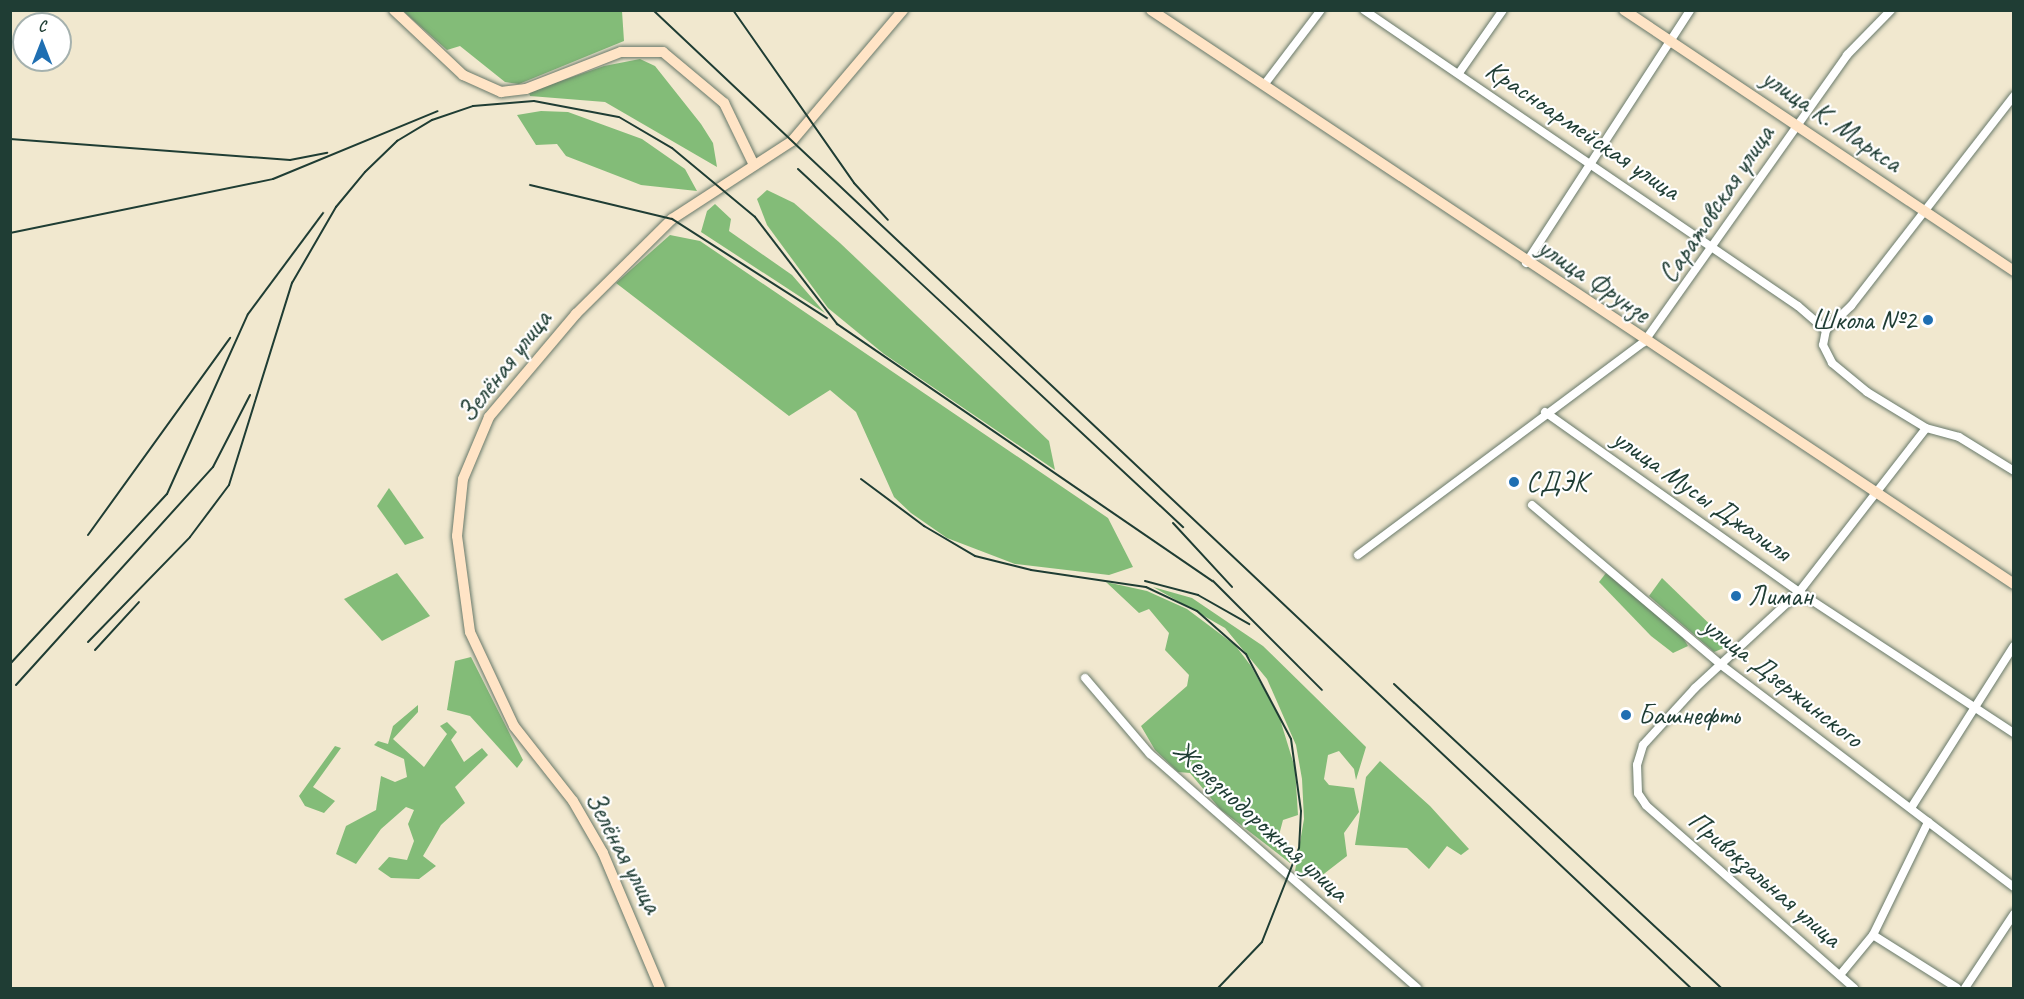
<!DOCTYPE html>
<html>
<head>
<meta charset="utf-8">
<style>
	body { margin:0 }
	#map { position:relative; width:2024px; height:999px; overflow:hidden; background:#f1e8cf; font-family:Caveat,sans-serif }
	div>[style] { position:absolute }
	.forest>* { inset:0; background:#83bc78 }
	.roads { filter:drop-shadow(0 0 2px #68796a) drop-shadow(0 0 2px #68796a) }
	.street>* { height:8px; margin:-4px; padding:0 4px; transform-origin:4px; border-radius:4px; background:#fff }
	.secondary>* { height:10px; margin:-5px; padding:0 5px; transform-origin:5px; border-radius:5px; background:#ffe4c6 }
	.rail>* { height:2px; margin:-1px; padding:0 1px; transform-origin:1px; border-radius:1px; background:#1f3d34 }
	.dots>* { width:16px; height:16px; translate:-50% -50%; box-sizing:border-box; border:3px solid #fff; border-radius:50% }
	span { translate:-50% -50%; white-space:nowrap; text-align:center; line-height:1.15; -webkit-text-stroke:4.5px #fff; paint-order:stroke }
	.street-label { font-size:28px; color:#1f3d34 }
	.poi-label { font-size:28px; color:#1f3d34 }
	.right { translate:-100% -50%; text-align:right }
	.left { translate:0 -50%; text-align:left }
	.frame { position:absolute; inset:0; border:12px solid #1f3d34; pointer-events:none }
	.north { position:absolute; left:12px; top:12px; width:60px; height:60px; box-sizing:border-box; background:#fff; border:2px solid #a5b1ae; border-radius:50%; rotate:0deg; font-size:16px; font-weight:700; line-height:24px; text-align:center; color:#1f3d34 }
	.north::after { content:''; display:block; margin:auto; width:21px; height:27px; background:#1f6fb2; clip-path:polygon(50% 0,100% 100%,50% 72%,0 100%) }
</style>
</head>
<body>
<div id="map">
	<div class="forest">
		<div style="clip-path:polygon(403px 11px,622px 11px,624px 41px,519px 84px,505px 82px,460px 46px,447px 50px)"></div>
		<div style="clip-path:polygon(640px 59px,655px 66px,701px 124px,713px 143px,717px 167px,605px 102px,530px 96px,529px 92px,604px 66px)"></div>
		<div style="clip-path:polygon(541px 111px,568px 112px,642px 139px,685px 169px,697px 191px,641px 185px,566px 156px,557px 144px,536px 145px,517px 115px)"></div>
		<div style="clip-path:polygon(767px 190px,794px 203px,840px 243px,1049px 441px,1055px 470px,884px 354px,828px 308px,767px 225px,757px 199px)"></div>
		<div style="clip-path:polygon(715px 204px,731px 219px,729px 231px,792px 275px,825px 313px,701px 232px,707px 211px)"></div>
		<div style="clip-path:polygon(670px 235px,700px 241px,1108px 518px,1133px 567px,1109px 575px,1015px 564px,947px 538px,911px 513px,894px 497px,856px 412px,830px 390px,789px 416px,616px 283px)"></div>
		<div style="clip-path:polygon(389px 488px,424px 538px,405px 545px,377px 506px)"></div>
		<div style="clip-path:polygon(397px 573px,430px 616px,382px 641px,344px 599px)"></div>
		<div style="clip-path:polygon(1606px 573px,1682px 636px,1688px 646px,1673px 653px,1651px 636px,1599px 582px)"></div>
		<div style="clip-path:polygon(1662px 578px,1723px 637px,1724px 648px,1714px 652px,1649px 596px)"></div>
		<div style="clip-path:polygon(1106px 582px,1147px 591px,1187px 609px,1235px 645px,1251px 666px,1279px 716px,1295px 768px,1298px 815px,1283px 820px,1279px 835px,1294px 851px,1290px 863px,1220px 809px,1190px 773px,1178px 772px,1155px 750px,1141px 726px,1187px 686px,1189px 675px,1165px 650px,1169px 633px,1149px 609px,1139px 613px)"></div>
		<div style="clip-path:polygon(1153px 587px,1192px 598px,1263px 646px,1366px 747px,1356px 780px,1354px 769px,1339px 751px,1328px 755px,1324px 779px,1329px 785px,1354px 788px,1359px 812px,1344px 833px,1347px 856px,1316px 880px,1295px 871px,1304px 819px,1302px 779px,1296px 745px,1267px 679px,1225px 628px)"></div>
		<div style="clip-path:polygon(471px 657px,523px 760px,517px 768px,470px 716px,447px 710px,455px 661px)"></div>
		<div style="clip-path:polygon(418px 705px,418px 712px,393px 739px,424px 767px,447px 734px,440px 726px,447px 722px,457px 732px,451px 740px,464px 762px,482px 748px,488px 755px,455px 787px,465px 803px,441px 825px,423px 856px,436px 866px,419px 879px,391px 878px,378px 869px,389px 857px,407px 860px,414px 841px,408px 824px,414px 810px,406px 807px,381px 829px,356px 864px,336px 854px,346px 826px,376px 810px,381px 776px,395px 782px,407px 777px,404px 759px,374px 745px,378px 741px,388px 744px,393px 726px)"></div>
		<div style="clip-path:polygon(335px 746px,341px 748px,313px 787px,335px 801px,324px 813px,305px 806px,299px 796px)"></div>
		<div style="clip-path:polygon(1380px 761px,1430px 806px,1469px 849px,1461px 855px,1447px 846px,1429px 869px,1407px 848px,1355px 845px,1366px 777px)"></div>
	</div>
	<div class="roads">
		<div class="street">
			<div style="left:1364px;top:10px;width:525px;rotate:34.3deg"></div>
			<div style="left:1798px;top:306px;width:37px;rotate:41deg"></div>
			<div style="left:1826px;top:330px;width:15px;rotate:101deg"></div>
			<div style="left:1823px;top:345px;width:20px;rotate:63deg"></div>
			<div style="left:1832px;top:363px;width:45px;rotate:39.6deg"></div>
			<div style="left:1867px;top:392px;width:69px;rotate:31.4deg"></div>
			<div style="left:1459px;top:73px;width:77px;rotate:-55.1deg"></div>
			<div style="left:1264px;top:85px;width:94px;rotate:-52.8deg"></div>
			<div style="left:1526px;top:263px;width:302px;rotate:-57deg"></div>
			<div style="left:1826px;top:330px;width:35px;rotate:-44deg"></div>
			<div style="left:1851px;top:306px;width:266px;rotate:-52.2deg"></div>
			<div style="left:1545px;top:412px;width:311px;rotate:35.3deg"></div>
			<div style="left:1799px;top:592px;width:257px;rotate:33.3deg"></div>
			<div style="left:1532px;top:505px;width:246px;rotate:40.2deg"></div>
			<div style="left:1720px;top:664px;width:369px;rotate:37.2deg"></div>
			<div style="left:1358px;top:555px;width:357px;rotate:-36.7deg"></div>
			<div style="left:1644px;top:342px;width:352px;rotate:-54.7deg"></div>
			<div style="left:1847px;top:55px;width:63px;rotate:-45.6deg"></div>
			<div style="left:1085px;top:678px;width:100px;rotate:49.5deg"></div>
			<div style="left:1150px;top:754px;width:355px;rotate:41.2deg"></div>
			<div style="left:1911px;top:808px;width:192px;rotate:-57.6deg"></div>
			<div style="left:1873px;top:935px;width:99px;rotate:32.2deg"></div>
			<div style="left:1840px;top:975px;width:52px;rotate:-50.5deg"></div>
			<div style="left:1873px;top:935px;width:126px;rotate:-64deg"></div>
			<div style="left:1854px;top:988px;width:277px;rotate:-138.7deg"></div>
			<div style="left:1646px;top:805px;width:14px;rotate:-124deg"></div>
			<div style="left:1638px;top:793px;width:28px;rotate:-92deg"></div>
			<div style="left:1637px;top:765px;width:21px;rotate:-73deg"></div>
			<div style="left:1643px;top:745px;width:77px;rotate:-47.6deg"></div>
			<div style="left:1695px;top:688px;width:142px;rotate:-42.7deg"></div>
			<div style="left:1799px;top:592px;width:207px;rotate:-52.2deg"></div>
			<div style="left:1926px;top:428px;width:34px;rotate:15deg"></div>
			<div style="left:1959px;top:437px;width:65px;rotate:31.7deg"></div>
			<div style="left:1965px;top:988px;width:89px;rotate:-56.5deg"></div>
		</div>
		<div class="secondary">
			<div style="left:394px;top:10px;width:95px;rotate:43.3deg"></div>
			<div style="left:463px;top:75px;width:42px;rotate:24.1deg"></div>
			<div style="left:501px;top:92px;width:25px;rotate:-7deg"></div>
			<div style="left:526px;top:89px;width:102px;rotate:-21.3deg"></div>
			<div style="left:621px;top:52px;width:42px"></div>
			<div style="left:663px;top:52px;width:80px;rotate:39.9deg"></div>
			<div style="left:724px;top:103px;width:69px;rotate:64.2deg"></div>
			<div style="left:1151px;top:10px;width:1036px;rotate:33.63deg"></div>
			<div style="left:1624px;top:10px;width:469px;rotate:33.8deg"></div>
			<div style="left:660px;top:988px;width:147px;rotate:-112.9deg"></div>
			<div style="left:603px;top:853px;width:60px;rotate:-120deg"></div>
			<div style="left:573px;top:801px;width:95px;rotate:-128.2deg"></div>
			<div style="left:514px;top:726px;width:104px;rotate:-115.1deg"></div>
			<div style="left:470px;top:632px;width:97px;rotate:-97.7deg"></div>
			<div style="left:457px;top:536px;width:57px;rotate:-84deg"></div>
			<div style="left:463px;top:479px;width:67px;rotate:-67.2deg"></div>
			<div style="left:489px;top:417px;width:135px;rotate:-49.8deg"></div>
			<div style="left:576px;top:314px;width:135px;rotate:-44.7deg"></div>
			<div style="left:672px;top:219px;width:143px;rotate:-33deg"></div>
			<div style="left:792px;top:141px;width:172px;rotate:-49.7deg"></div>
		</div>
	</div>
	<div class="rail">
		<div style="left:653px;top:10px;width:1426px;rotate:43.3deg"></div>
		<div style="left:733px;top:10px;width:211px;rotate:55deg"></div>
		<div style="left:854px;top:183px;width:50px;rotate:47.4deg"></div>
		<div style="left:10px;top:139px;width:281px;rotate:4.3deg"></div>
		<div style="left:290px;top:160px;width:38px;rotate:-11deg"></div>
		<div style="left:798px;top:169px;width:526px;rotate:42.92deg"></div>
		<div style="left:530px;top:185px;width:146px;rotate:13.5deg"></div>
		<div style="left:672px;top:219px;width:184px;rotate:32.6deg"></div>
		<div style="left:10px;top:233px;width:268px;rotate:-11.6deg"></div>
		<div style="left:273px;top:179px;width:178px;rotate:-22.4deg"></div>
		<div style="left:861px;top:479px;width:79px;rotate:36.7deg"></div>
		<div style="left:924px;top:526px;width:59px;rotate:30.5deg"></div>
		<div style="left:975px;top:556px;width:58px;rotate:14deg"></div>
		<div style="left:1031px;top:570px;width:116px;rotate:8.4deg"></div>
		<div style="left:1146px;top:587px;width:56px;rotate:25.2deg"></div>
		<div style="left:1197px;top:611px;width:65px;rotate:41.3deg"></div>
		<div style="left:1246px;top:654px;width:96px;rotate:62.1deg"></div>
		<div style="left:1291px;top:739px;width:73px;rotate:82.1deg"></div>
		<div style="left:1301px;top:811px;width:37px;rotate:93deg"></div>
		<div style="left:1299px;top:848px;width:101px;rotate:111.5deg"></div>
		<div style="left:1262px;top:942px;width:64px;rotate:133.7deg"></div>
		<div style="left:1173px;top:523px;width:87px;rotate:47.3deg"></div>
		<div style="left:88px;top:535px;width:243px;rotate:-54.2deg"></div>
		<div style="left:1145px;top:581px;width:55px;rotate:14.8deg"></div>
		<div style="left:1198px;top:595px;width:59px;rotate:29.6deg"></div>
		<div style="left:88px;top:642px;width:146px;rotate:-45.8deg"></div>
		<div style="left:190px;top:537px;width:65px;rotate:-53.1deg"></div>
		<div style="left:229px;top:485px;width:212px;rotate:-72.7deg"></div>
		<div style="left:292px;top:283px;width:88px;rotate:-59.9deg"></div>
		<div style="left:336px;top:207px;width:45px;rotate:-50.4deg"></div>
		<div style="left:365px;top:172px;width:45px;rotate:-44.1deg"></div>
		<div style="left:397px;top:141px;width:41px;rotate:-31deg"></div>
		<div style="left:432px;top:120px;width:43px;rotate:-18.9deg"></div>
		<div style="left:473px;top:106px;width:61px;rotate:-4.7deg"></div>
		<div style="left:534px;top:101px;width:86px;rotate:10.7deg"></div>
		<div style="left:619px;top:117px;width:61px;rotate:30.3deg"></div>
		<div style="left:672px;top:148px;width:108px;rotate:39.7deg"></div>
		<div style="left:755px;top:217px;width:135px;rotate:52.5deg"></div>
		<div style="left:837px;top:324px;width:455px;rotate:34.4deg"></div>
		<div style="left:1213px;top:581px;width:154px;rotate:45deg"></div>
		<div style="left:95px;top:650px;width:65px;rotate:-47.5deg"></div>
		<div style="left:10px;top:664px;width:231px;rotate:-47.3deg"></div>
		<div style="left:167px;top:494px;width:197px;rotate:-65.8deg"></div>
		<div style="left:248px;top:314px;width:126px;rotate:-53.4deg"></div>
		<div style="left:1394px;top:684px;width:446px;rotate:42.9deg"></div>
		<div style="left:16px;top:685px;width:294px;rotate:-47.9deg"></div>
		<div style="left:213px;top:467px;width:81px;rotate:-62.8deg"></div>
	</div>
	<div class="dots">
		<div style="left:1928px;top:320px;background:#1f6fb2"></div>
		<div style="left:1514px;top:482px;background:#1f6fb2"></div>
		<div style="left:1736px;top:596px;background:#1f6fb2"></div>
		<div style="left:1626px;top:715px;background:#1f6fb2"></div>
	</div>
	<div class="street-label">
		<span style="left:1832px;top:120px;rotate:34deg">улица К. Маркса</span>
		<span style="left:1583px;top:130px;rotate:34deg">Красноармейская улица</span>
		<span style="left:1716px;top:204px;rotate:-56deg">Саратовская улица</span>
		<span style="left:1594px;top:280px;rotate:34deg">улица Фрунзе</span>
		<span style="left:504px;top:366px;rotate:-52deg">Зелёная улица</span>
		<span style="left:1702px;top:495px;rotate:35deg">улица Мусы Джалиля</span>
		<span style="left:1783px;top:682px;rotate:38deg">улица Дзержинского</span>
		<span style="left:1261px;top:821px;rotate:42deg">Железнодорожная улица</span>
		<span style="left:624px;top:852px;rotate:62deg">Зелёная улица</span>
		<span style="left:1765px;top:879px;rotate:41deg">Привокзальная улица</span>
	</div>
	<div class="poi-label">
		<span class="right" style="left:1916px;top:320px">Школа №2</span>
		<span class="left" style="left:1526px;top:482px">СДЭК</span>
		<span class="left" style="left:1748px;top:596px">Лиман</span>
		<span class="left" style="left:1638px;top:715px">Башнефть</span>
	</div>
	<div class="frame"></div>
	<div class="north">С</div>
</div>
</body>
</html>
